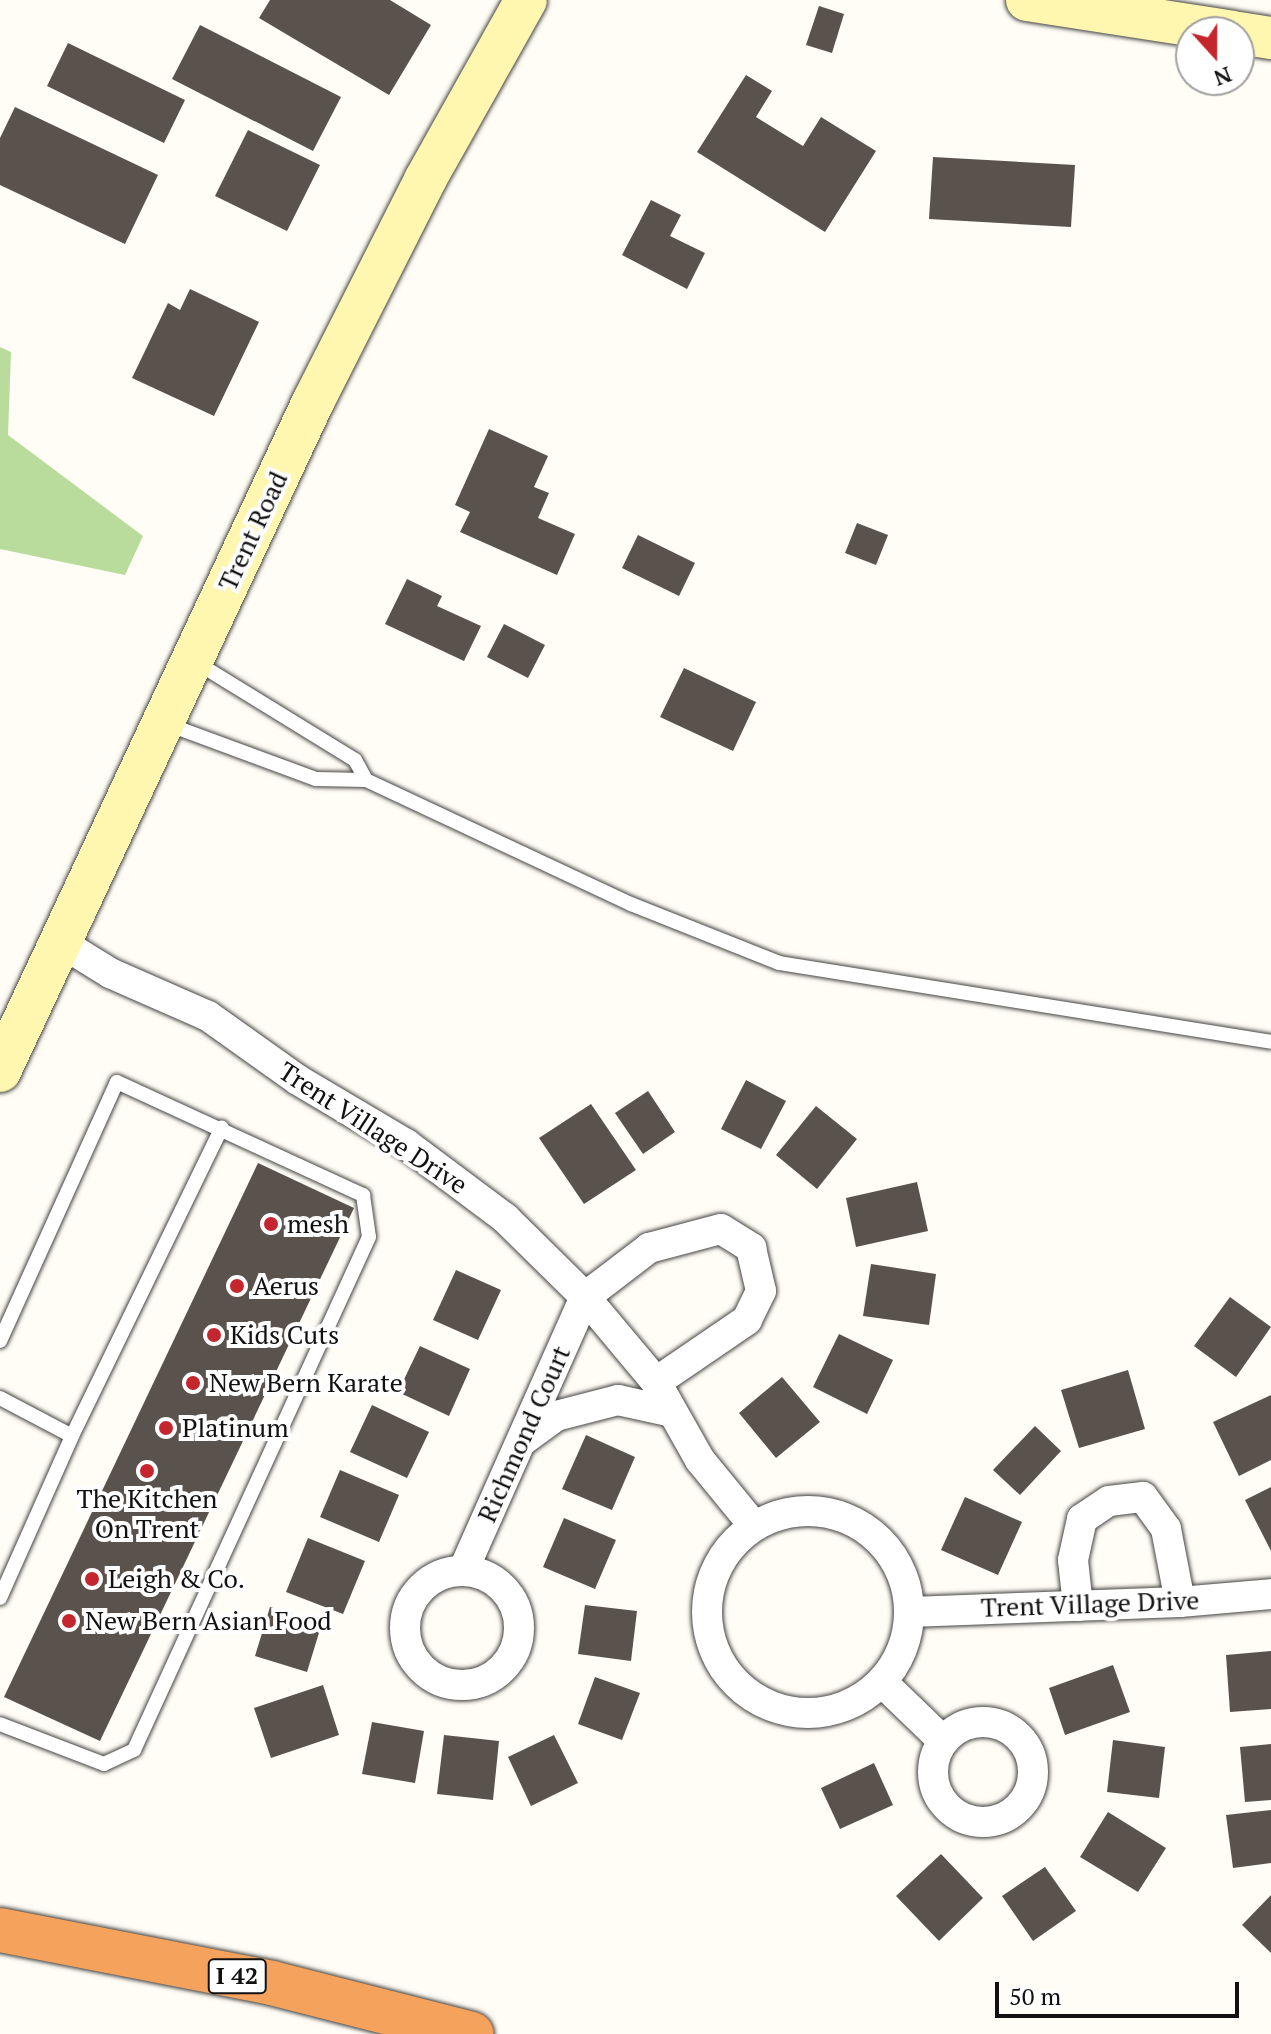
<!DOCTYPE html>
<html>
<head>
<meta charset="utf-8">
<style>
	body { margin:0 }
	#map { position:relative; width:1271px; height:2034px; overflow:hidden; background:#fffdf5; font-family:"PT Serif",serif }
	div>[style] { position:absolute }
	.forest>* { inset:0; background:#b9dc9c }
	.building>* { inset:0; background:#5a524d }
	.roads { filter:drop-shadow(0 0 2px #444) drop-shadow(0 0 2px #444) }
	.lane>* { height:14px; margin:-7px; padding:0 7px; transform-origin:7px; border-radius:7px; background:#fff }
	.street>* { height:30px; margin:-15px; padding:0 15px; transform-origin:15px; border-radius:15px; background:#fff }
	.street>.ring { margin:-15px; padding:0; box-sizing:content-box; background:none; border:30px solid #fff; border-radius:50% }
	.secondary>* { height:42px; margin:-21px; padding:0 21px; transform-origin:21px; border-radius:21px; background:#fff6b0 }
	.highway>* { height:44px; margin:-22px; padding:0 22px; transform-origin:22px; border-radius:22px; background:#f5a25d }
	.dots>* { width:22px; height:22px; translate:-50% -50%; box-sizing:border-box; border:4px solid #fff; border-radius:50% }
	span { translate:-50% -50%; white-space:nowrap; text-align:center; line-height:1.15; -webkit-text-stroke:8px #fff; paint-order:stroke }
	.shield-label span { padding:2px 6px; background:#fff; border:2px solid; border-radius:6px; -webkit-text-stroke-width:0 }
	.shield-label { font-size:24px; color:#111; font-weight:700 }
	.street-label { font-size:26px; color:#111 }
	.poi-label { font-size:26px; color:#111 }
	.left { translate:0 -50%; text-align:left }
	.north { position:absolute; left:1175px; top:16px; width:80px; height:80px; box-sizing:border-box; background:#fff; border:2px solid #a0a0a0; border-radius:50%; rotate:159deg; font-size:22px; font-weight:700; line-height:32px; text-align:center; color:#111 }
	.north::after { content:''; display:block; margin:auto; width:28px; height:36px; background:#c4262e; clip-path:polygon(50% 0,100% 100%,50% 72%,0 100%) }
	.scale { position:absolute; left:995px; top:1982px; width:244px; height:36px; box-sizing:border-box; border:4px solid #111; border-top:0; padding-left:10px; font-size:24px; line-height:28px; white-space:nowrap; color:#111; -webkit-text-stroke:6px #fff; paint-order:stroke }
</style>
</head>
<body>
<div id="map">
	<div class="forest">
		<div style="clip-path:polygon(0 347px,11px 352px,8px 435px,143px 536px,125px 575px,0 549px)"></div>
	</div>
	<div class="building">
		<div style="clip-path:polygon(270px 0,390px 0,431px 25px,389px 95px,259px 18px)"></div>
		<div style="clip-path:polygon(819px 6px,844px 14px,832px 53px,806px 45px)"></div>
		<div style="clip-path:polygon(200px 25px,341px 97px,313px 151px,172px 79px)"></div>
		<div style="clip-path:polygon(68px 43px,185px 100px,164px 143px,47px 86px)"></div>
		<div style="clip-path:polygon(746px 75px,772px 91px,756px 117px,803px 146px,821px 117px,876px 151px,825px 232px,697px 152px)"></div>
		<div style="clip-path:polygon(15px 107px,158px 175px,125px 244px,0 185px,0 138px)"></div>
		<div style="clip-path:polygon(248px 130px,320px 165px,287px 231px,215px 196px)"></div>
		<div style="clip-path:polygon(933px 157px,1075px 165px,1071px 227px,929px 219px)"></div>
		<div style="clip-path:polygon(651px 200px,681px 215px,670px 236px,705px 253px,687px 289px,622px 255px)"></div>
		<div style="clip-path:polygon(190px 289px,259px 322px,214px 416px,132px 378px,168px 303px,180px 310px)"></div>
		<div style="clip-path:polygon(489px 429px,548px 456px,534px 487px,549px 493px,538px 518px,575px 534px,557px 575px,460px 532px,470px 512px,455px 505px)"></div>
		<div style="clip-path:polygon(857px 523px,888px 535px,876px 565px,845px 553px)"></div>
		<div style="clip-path:polygon(638px 535px,695px 563px,679px 596px,622px 568px)"></div>
		<div style="clip-path:polygon(407px 579px,442px 596px,437px 606px,481px 626px,464px 661px,385px 624px)"></div>
		<div style="clip-path:polygon(504px 624px,545px 645px,528px 678px,487px 657px)"></div>
		<div style="clip-path:polygon(684px 668px,756px 702px,733px 751px,660px 717px)"></div>
		<div style="clip-path:polygon(746px 1080px,786px 1101px,761px 1149px,721px 1129px)"></div>
		<div style="clip-path:polygon(648px 1091px,675px 1132px,643px 1154px,615px 1113px)"></div>
		<div style="clip-path:polygon(591px 1104px,636px 1170px,584px 1204px,539px 1138px)"></div>
		<div style="clip-path:polygon(816px 1106px,857px 1139px,817px 1189px,776px 1155px)"></div>
		<div style="clip-path:polygon(258px 1163px,354px 1208px,100px 1741px,4px 1697px)"></div>
		<div style="clip-path:polygon(917px 1182px,928px 1231px,856px 1247px,846px 1198px)"></div>
		<div style="clip-path:polygon(871px 1264px,936px 1274px,929px 1325px,863px 1316px)"></div>
		<div style="clip-path:polygon(456px 1270px,501px 1290px,478px 1340px,433px 1320px)"></div>
		<div style="clip-path:polygon(1230px 1297px,1271px 1327px,1236px 1377px,1194px 1346px)"></div>
		<div style="clip-path:polygon(839px 1334px,893px 1360px,867px 1414px,813px 1387px)"></div>
		<div style="clip-path:polygon(420px 1346px,470px 1369px,449px 1416px,398px 1392px)"></div>
		<div style="clip-path:polygon(1128px 1370px,1145px 1429px,1079px 1448px,1061px 1390px)"></div>
		<div style="clip-path:polygon(782px 1377px,820px 1422px,776px 1458px,739px 1413px)"></div>
		<div style="clip-path:polygon(1271px 1395px,1271px 1460px,1239px 1476px,1213px 1422px)"></div>
		<div style="clip-path:polygon(372px 1405px,429px 1432px,407px 1478px,350px 1452px)"></div>
		<div style="clip-path:polygon(1035px 1426px,1061px 1451px,1020px 1495px,993px 1470px)"></div>
		<div style="clip-path:polygon(586px 1435px,635px 1457px,612px 1510px,562px 1489px)"></div>
		<div style="clip-path:polygon(340px 1470px,399px 1495px,379px 1542px,320px 1517px)"></div>
		<div style="clip-path:polygon(1271px 1487px,1271px 1551px,1245px 1500px)"></div>
		<div style="clip-path:polygon(965px 1497px,1022px 1522px,998px 1575px,941px 1550px)"></div>
		<div style="clip-path:polygon(564px 1518px,616px 1540px,595px 1589px,543px 1567px)"></div>
		<div style="clip-path:polygon(308px 1538px,365px 1561px,343px 1614px,286px 1592px)"></div>
		<div style="clip-path:polygon(585px 1605px,637px 1611px,631px 1661px,578px 1654px)"></div>
		<div style="clip-path:polygon(270px 1607px,322px 1623px,307px 1672px,255px 1656px)"></div>
		<div style="clip-path:polygon(1271px 1651px,1271px 1709px,1230px 1712px,1226px 1655px)"></div>
		<div style="clip-path:polygon(1113px 1665px,1130px 1712px,1065px 1735px,1049px 1688px)"></div>
		<div style="clip-path:polygon(595px 1677px,640px 1693px,622px 1740px,578px 1724px)"></div>
		<div style="clip-path:polygon(323px 1685px,339px 1735px,271px 1758px,254px 1708px)"></div>
		<div style="clip-path:polygon(372px 1722px,424px 1731px,415px 1783px,362px 1774px)"></div>
		<div style="clip-path:polygon(444px 1735px,499px 1741px,493px 1800px,437px 1794px)"></div>
		<div style="clip-path:polygon(554px 1735px,578px 1783px,531px 1806px,508px 1757px)"></div>
		<div style="clip-path:polygon(1113px 1740px,1165px 1747px,1159px 1798px,1107px 1792px)"></div>
		<div style="clip-path:polygon(1271px 1744px,1271px 1800px,1245px 1802px,1240px 1747px)"></div>
		<div style="clip-path:polygon(874px 1763px,893px 1805px,840px 1829px,821px 1788px)"></div>
		<div style="clip-path:polygon(1271px 1810px,1271px 1863px,1233px 1868px,1226px 1815px)"></div>
		<div style="clip-path:polygon(1108px 1812px,1166px 1848px,1138px 1892px,1080px 1857px)"></div>
		<div style="clip-path:polygon(941px 1854px,983px 1898px,939px 1941px,896px 1896px)"></div>
		<div style="clip-path:polygon(1045px 1867px,1076px 1911px,1033px 1941px,1002px 1896px)"></div>
		<div style="clip-path:polygon(1271px 1895px,1271px 1953px,1242px 1925px)"></div>
	</div>
	<div class="roads">
		<div class="lane">
			<div style="left:194px;top:661px;width:189px;rotate:31.6deg"></div>
			<div style="left:355px;top:760px;width:23px;rotate:61deg"></div>
			<div style="left:167px;top:724px;width:159px;rotate:20.3deg"></div>
			<div style="left:316px;top:779px;width:50px;rotate:1.1deg"></div>
			<div style="left:366px;top:780px;width:293px;rotate:25.1deg"></div>
			<div style="left:631px;top:904px;width:159px;rotate:21.7deg"></div>
			<div style="left:779px;top:963px;width:498px;rotate:9.1deg"></div>
			<div style="left:0;top:1341px;width:284px;rotate:-65.7deg"></div>
			<div style="left:117px;top:1082px;width:271px;rotate:24.7deg"></div>
			<div style="left:363px;top:1195px;width:42px;rotate:81.9deg"></div>
			<div style="left:369px;top:1237px;width:564px;rotate:114.61deg"></div>
			<div style="left:134px;top:1750px;width:33px;rotate:155deg"></div>
			<div style="left:104px;top:1764px;width:111px;rotate:-159deg"></div>
			<div style="left:0;top:1398px;width:81px;rotate:27.8deg"></div>
			<div style="left:72px;top:1436px;width:343px;rotate:-64.1deg"></div>
			<div style="left:0;top:1598px;width:177px;rotate:-66deg"></div>
		</div>
		<div class="street">
			<div style="left:60px;top:942px;width:59px;rotate:31.8deg"></div>
			<div style="left:110px;top:973px;width:107px;rotate:23.7deg"></div>
			<div style="left:208px;top:1016px;width:110px;rotate:35.4deg"></div>
			<div style="left:298px;top:1080px;width:126px;rotate:30.7deg"></div>
			<div style="left:406px;top:1144px;width:124px;rotate:36.8deg"></div>
			<div style="left:505px;top:1218px;width:112px;rotate:44.6deg"></div>
			<div style="left:585px;top:1297px;width:111px;rotate:50.1deg"></div>
			<div style="left:656px;top:1382px;width:90px;rotate:60.6deg"></div>
			<div style="left:700px;top:1460px;width:85px;rotate:50.7deg"></div>
			<div style="left:522px;top:1441px;width:42px;rotate:-36.3deg"></div>
			<div style="left:556px;top:1416px;width:64px;rotate:-14.5deg"></div>
			<div style="left:618px;top:1400px;width:55px;rotate:12.5deg"></div>
			<div class="ring" style="left:707px;top:1511px;width:172px;height:172px"></div>
			<div style="left:463px;top:1571px;width:300px;rotate:-66deg"></div>
			<div style="left:585px;top:1297px;width:81px;rotate:-37.4deg"></div>
			<div style="left:649px;top:1248px;width:74px;rotate:-14.8deg"></div>
			<div style="left:721px;top:1229px;width:36px;rotate:32deg"></div>
			<div style="left:751px;top:1248px;width:44px;rotate:76.9deg"></div>
			<div style="left:761px;top:1291px;width:32px;rotate:116deg"></div>
			<div style="left:747px;top:1320px;width:110px;rotate:145.7deg"></div>
			<div class="ring" style="left:405px;top:1571px;width:84px;height:84px"></div>
			<div style="left:1078px;top:1606px;width:46px;rotate:-96.2deg"></div>
			<div style="left:1073px;top:1560px;width:42px;rotate:-77.6deg"></div>
			<div style="left:1082px;top:1519px;width:32px;rotate:-34deg"></div>
			<div style="left:1109px;top:1501px;width:34px;rotate:-7deg"></div>
			<div style="left:1143px;top:1497px;width:39px;rotate:54deg"></div>
			<div style="left:1166px;top:1529px;width:74px;rotate:79.1deg"></div>
			<div style="left:910px;top:1612px;width:270px;rotate:-2.1deg"></div>
			<div style="left:1180px;top:1602px;width:91px;rotate:-5deg"></div>
			<div style="left:882px;top:1682px;width:85px;rotate:44deg"></div>
			<div class="ring" style="left:933px;top:1722px;width:70px;height:70px"></div>
		</div>
		<div class="secondary">
			<div style="left:1027px;top:0;width:208px;rotate:8.8deg"></div>
			<div style="left:1239px;top:33px;width:32px;rotate:9deg"></div>
			<div style="left:0;top:1071px;width:739px;rotate:-64.93deg"></div>
			<div style="left:313px;top:402px;width:249px;rotate:-63.2deg"></div>
			<div style="left:425px;top:180px;width:206px;rotate:-60.7deg"></div>
		</div>
		<div class="highway">
			<div style="left:0;top:1930px;width:277px;rotate:11deg"></div>
			<div style="left:272px;top:1983px;width:206px;rotate:14.3deg"></div>
		</div>
	</div>
	<div class="dots">
		<div style="left:271px;top:1224px;background:#c4262e"></div>
		<div style="left:237px;top:1286px;background:#c4262e"></div>
		<div style="left:214px;top:1335px;background:#c4262e"></div>
		<div style="left:193px;top:1383px;background:#c4262e"></div>
		<div style="left:166px;top:1428px;background:#c4262e"></div>
		<div style="left:147px;top:1471px;background:#c4262e"></div>
		<div style="left:92px;top:1579px;background:#c4262e"></div>
		<div style="left:69px;top:1621px;background:#c4262e"></div>
	</div>
	<div class="shield-label">
		<span style="left:237px;top:1976px">I 42</span>
	</div>
	<div class="street-label">
		<span style="left:253px;top:531px;rotate:-65deg">Trent Road</span>
		<span style="left:373px;top:1128px;rotate:33deg">Trent Village Drive</span>
		<span style="left:524px;top:1434px;rotate:-66deg">Richmond Court</span>
		<span style="left:1090px;top:1604px;rotate:-2deg">Trent Village Drive</span>
	</div>
	<div class="poi-label">
		<span class="left" style="left:287px;top:1224px">mesh</span>
		<span class="left" style="left:253px;top:1286px">Aerus</span>
		<span class="left" style="left:230px;top:1335px">Kids Cuts</span>
		<span class="left" style="left:209px;top:1383px">New Bern Karate</span>
		<span class="left" style="left:182px;top:1428px">Platinum</span>
		<span style="left:147px;top:1514px">The Kitchen<br>On Trent</span>
		<span class="left" style="left:108px;top:1579px">Leigh &amp; Co.</span>
		<span class="left" style="left:85px;top:1621px">New Bern Asian Food</span>
	</div>
	<div class="north">N</div>
	<div class="scale">50 m</div>
</div>
</body>
</html>
